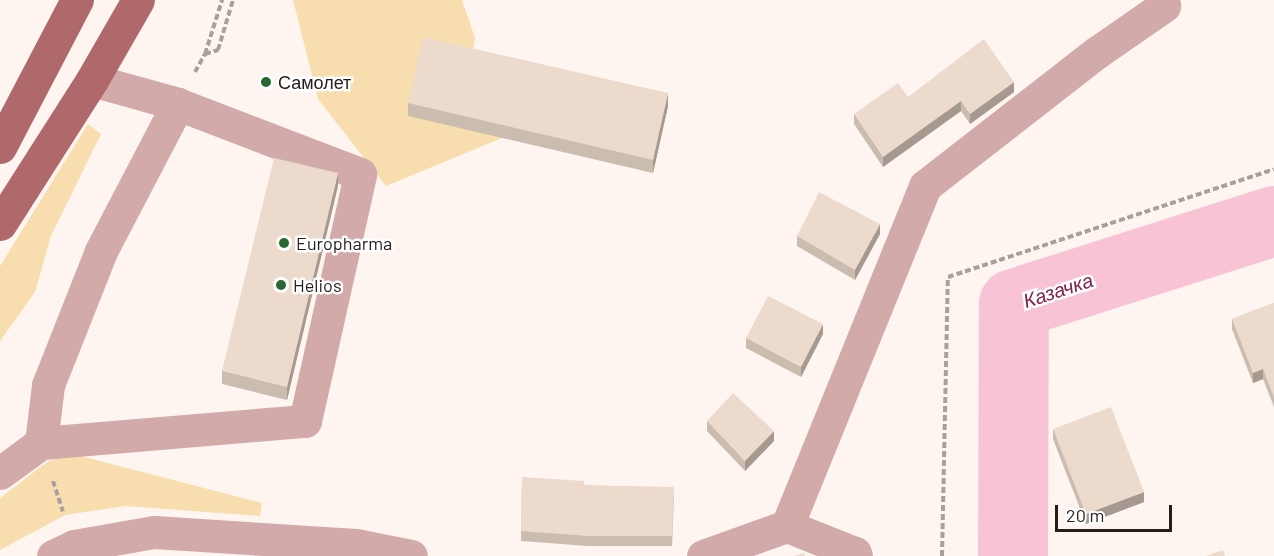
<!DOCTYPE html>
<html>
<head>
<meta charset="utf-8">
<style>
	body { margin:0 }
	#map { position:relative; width:1274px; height:556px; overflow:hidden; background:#fef5f1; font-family:Barlow,sans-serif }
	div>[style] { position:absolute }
	.green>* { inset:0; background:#f8deae }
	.river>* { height:70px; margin:-35px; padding:0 35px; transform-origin:35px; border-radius:35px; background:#f8c4d5 }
	.path>* { height:4px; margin-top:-2px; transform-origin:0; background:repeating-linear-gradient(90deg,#a9a09d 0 6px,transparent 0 9px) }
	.minor>* { height:33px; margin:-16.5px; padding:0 16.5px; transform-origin:16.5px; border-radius:16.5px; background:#d3aaaa }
	.major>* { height:33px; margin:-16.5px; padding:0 16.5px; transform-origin:16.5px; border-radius:16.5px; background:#af696a }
	.wall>* { inset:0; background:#cbbcb0 }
	.shaded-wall>* { inset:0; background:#a59990 }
	.building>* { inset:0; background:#ecdbcd }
	.dots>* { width:16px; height:16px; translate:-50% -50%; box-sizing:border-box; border:3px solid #fff; border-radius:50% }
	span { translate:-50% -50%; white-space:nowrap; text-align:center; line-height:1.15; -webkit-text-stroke:5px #fff; paint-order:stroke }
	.poi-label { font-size:18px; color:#241c19 }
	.left { translate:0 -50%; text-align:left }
	.water-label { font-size:20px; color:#80204c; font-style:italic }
	.scale { position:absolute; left:1055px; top:505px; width:117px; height:27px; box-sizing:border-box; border:3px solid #241c19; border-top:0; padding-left:8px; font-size:18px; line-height:21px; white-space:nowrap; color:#241c19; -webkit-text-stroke:4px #fff; paint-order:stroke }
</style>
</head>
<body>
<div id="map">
	<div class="green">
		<div style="clip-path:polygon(293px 0,462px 0,475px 38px,472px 61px,502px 138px,386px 186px,318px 99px)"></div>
		<div style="clip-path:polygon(88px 124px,101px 134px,51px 236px,35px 292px,0 341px,0 266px)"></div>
		<div style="clip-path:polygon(69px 453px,262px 503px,260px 516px,126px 506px,65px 515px,0 550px,0 498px,47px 462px)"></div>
	</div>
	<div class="river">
		<div style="left:1013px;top:556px;width:252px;rotate:-89.8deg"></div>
		<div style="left:1014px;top:304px;width:273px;rotate:-17.7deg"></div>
	</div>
	<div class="path">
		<div style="left:205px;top:54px;width:14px;rotate:-17deg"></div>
		<div style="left:218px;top:50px;width:52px;rotate:-73.3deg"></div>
		<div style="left:195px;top:72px;width:21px;rotate:-61deg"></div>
		<div style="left:205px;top:54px;width:57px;rotate:-72.5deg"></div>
		<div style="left:53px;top:481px;width:32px;rotate:72deg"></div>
		<div style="left:942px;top:556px;width:279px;rotate:-88.8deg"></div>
		<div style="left:948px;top:277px;width:343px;rotate:-18.3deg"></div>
	</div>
	<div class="minor">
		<div style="left:41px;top:443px;width:58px;rotate:-83.1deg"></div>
		<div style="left:48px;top:385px;width:144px;rotate:-68.4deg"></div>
		<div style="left:101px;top:251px;width:166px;rotate:-62.4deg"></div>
		<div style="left:0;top:473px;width:51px;rotate:-36.2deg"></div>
		<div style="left:41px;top:443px;width:265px;rotate:-4.8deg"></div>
		<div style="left:305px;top:421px;width:253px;rotate:-77.4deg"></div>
		<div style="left:360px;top:174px;width:195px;rotate:-159deg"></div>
		<div style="left:178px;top:104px;width:89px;rotate:-164.4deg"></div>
		<div style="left:787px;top:526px;width:367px;rotate:-67.9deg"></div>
		<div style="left:925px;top:186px;width:217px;rotate:-37.9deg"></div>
		<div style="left:1096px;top:53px;width:83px;rotate:-34.7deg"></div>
		<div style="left:53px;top:556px;width:23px;rotate:-25deg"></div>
		<div style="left:74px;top:546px;width:81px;rotate:-9.9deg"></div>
		<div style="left:154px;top:532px;width:202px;rotate:3.7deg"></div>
		<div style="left:356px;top:545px;width:56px;rotate:11.3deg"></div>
		<div style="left:703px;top:556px;width:89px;rotate:-19.7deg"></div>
		<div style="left:787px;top:526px;width:73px;rotate:21.7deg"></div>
		<div style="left:855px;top:553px;width:3px;rotate:72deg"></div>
	</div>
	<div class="major">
		<div style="left:0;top:147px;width:166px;rotate:-62.4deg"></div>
		<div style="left:0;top:224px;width:171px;rotate:-57.4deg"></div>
		<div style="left:92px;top:80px;width:92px;rotate:-60.1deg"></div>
	</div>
	<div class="wall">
		<div style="clip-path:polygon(1014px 92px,970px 124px,961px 111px,883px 167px,854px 124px,854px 114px)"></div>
		<div style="clip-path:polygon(408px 103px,668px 106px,653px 173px,408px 116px)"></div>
		<div style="clip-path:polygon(338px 186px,287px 400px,222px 384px,222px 371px)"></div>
		<div style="clip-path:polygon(880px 234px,855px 280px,797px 246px,797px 236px)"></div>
		<div style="clip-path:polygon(1274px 303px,1274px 407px,1263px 379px,1253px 383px,1232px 329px,1232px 319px)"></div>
		<div style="clip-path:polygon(823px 334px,801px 377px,746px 348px,746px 338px)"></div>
		<div style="clip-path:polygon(707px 421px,774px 441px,745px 471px,707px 431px)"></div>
		<div style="clip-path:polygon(1053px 429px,1144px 502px,1086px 524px,1053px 439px)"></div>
		<div style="clip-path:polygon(522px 477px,674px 496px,672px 546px,588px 546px,521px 541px)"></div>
	</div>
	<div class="shaded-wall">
		<div style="clip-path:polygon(1014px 82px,1014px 92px,970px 124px,970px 114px)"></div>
		<div style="clip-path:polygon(668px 93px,668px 106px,653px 173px,653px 160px)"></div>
		<div style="clip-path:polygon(961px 101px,961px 111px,883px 167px,883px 157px)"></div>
		<div style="clip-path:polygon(338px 173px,338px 186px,287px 400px,287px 387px)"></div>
		<div style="clip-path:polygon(880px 224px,880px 234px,855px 280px,855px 270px)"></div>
		<div style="clip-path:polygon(823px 324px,823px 334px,801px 377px,801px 367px)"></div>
		<div style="clip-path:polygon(1263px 369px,1263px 379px,1253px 383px,1253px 373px)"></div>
		<div style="clip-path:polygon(774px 431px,774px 441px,745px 471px,745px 461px)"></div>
		<div style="clip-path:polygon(1144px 492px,1144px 502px,1086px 524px,1086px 514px)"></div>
	</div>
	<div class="building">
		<div style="clip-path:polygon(423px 37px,668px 93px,653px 160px,408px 103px)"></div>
		<div style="clip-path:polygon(984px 39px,1014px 82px,970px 114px,961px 101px,883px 157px,854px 114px,898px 83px,908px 97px)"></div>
		<div style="clip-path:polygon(274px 158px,338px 173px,287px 387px,222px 371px)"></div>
		<div style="clip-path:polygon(819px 192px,880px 224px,855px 270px,797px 236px)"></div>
		<div style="clip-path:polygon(768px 296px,823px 324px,801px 367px,746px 338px)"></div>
		<div style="clip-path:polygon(1274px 303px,1274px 397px,1263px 369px,1253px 373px,1232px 319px)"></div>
		<div style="clip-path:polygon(733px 393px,774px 431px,745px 461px,707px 421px)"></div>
		<div style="clip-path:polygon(1111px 407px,1144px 492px,1086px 514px,1053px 429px)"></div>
		<div style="clip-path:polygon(522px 477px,584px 481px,584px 485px,674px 487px,672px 536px,588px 536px,521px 531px)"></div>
		<div style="clip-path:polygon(1223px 550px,1225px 556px,1206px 556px)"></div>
		<div style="clip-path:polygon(804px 553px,805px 556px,794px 556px)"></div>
	</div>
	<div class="dots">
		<div style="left:266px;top:82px;background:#286730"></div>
		<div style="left:284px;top:243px;background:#286730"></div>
		<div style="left:281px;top:285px;background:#286730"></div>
	</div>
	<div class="poi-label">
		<span class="left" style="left:278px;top:82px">Самолет</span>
		<span class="left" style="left:296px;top:243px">Europharma</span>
		<span class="left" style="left:293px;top:285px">Helios</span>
	</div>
	<div class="water-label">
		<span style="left:1058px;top:290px;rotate:-18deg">Казачка</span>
	</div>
	<div class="scale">20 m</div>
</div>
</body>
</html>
